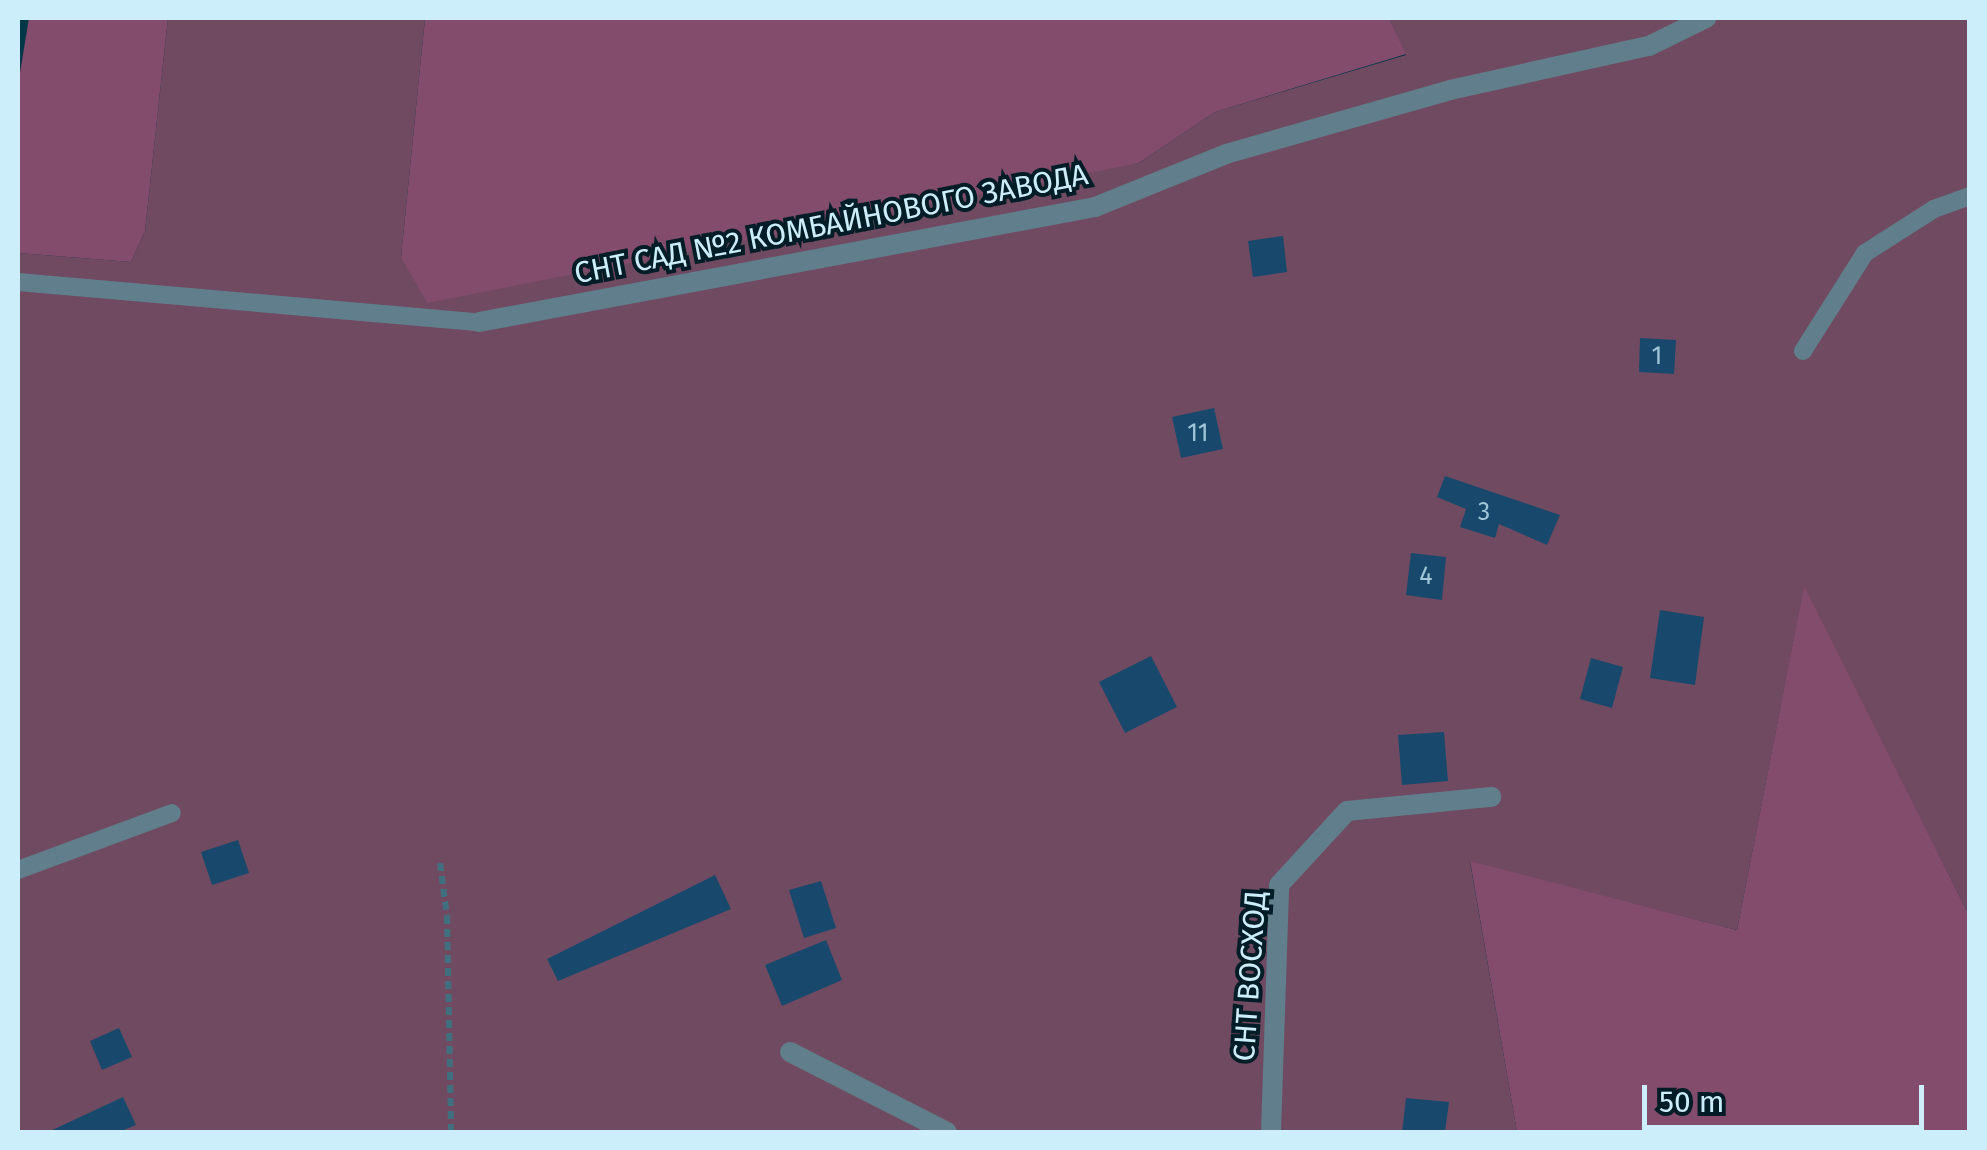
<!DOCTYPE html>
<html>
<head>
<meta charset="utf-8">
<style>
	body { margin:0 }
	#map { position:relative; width:1987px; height:1150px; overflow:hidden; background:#003748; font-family:"Fira Sans",sans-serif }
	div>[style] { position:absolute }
	.green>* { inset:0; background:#704a60 }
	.forest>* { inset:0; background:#834b6c }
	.building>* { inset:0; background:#18496c }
	.path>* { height:6px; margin-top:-3px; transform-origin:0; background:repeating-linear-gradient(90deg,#407080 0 8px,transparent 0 13px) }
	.service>* { height:18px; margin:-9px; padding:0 9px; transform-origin:9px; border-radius:9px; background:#607e8b }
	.minor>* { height:20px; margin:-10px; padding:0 10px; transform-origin:10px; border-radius:10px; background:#607e8b }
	span { translate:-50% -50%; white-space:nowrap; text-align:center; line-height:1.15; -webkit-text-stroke:8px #001d27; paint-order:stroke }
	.number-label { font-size:25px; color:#9fc5d7 }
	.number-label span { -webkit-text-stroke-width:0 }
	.street-label { font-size:30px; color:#cceefb }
	.frame { position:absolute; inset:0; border:20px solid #cceefb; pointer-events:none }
	.scale { position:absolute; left:1642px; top:1085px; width:282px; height:45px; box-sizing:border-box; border:5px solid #cceefb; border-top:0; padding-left:12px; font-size:30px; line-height:35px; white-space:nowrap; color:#cceefb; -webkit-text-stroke:8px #001d27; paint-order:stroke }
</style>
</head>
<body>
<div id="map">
	<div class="green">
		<div style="clip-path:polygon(168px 18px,425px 18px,401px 257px,1139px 163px,1215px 112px,1406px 55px,1389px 18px,1969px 18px,1969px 915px,1804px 588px,1737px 930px,1470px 862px,1517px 1132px,18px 1132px,18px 253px,131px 262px,145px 231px)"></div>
	</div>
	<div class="forest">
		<div style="clip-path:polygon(29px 18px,168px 18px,145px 231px,131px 262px,18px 253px,18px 85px)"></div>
		<div style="clip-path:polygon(425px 18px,1389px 18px,1406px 54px,1215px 112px,1139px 163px,427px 303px,401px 257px)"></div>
		<div style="clip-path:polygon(1804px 586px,1969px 915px,1969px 1132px,1517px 1132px,1470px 861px,1737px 930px)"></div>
	</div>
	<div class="building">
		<div style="clip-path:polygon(1283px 236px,1287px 272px,1253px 277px,1248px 241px)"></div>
		<div style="clip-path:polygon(1640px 338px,1676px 340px,1674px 374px,1639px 372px)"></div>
		<div style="clip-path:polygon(1214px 408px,1223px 449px,1181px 458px,1172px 417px)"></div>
		<div style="clip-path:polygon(1445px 476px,1560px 515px,1547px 545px,1499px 524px,1495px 538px,1460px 527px,1466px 509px,1437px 497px)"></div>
		<div style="clip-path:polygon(1411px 553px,1446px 557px,1442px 600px,1406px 595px)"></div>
		<div style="clip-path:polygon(1660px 610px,1704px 617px,1695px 685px,1650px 678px)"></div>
		<div style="clip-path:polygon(1151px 656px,1177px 707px,1125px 733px,1099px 682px)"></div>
		<div style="clip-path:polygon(1591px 658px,1623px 667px,1612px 708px,1580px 699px)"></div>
		<div style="clip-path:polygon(1444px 732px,1448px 781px,1402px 785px,1398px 735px)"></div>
		<div style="clip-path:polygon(238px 840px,249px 873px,212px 885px,201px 852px)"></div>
		<div style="clip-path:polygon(715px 875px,731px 909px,558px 981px,547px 959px)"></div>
		<div style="clip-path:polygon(821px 881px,836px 928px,804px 938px,789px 890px)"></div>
		<div style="clip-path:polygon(826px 940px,842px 980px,782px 1006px,765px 965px)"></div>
		<div style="clip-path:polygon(119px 1028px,132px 1057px,102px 1070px,90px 1041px)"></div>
		<div style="clip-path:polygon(123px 1097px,136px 1125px,119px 1132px,48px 1132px)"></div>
		<div style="clip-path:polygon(1406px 1098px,1449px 1102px,1445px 1132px,1402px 1132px)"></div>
	</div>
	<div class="path">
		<div style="left:440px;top:863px;width:53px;rotate:82.5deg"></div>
		<div style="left:447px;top:916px;width:216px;rotate:88.9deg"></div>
	</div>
	<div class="service">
		<div style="left:18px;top:282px;width:463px;rotate:5deg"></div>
		<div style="left:1803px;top:351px;width:116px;rotate:-57.7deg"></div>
		<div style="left:1865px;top:253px;width:82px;rotate:-32.5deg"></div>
		<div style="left:1934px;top:209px;width:38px;rotate:-20deg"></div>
		<div style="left:18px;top:870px;width:164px;rotate:-20.3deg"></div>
	</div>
	<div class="minor">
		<div style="left:479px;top:322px;width:627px;rotate:-10.57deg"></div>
		<div style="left:1095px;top:207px;width:141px;rotate:-22deg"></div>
		<div style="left:1226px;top:154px;width:233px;rotate:-15.9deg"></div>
		<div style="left:1450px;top:90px;width:204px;rotate:-12.5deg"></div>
		<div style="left:1649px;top:46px;width:64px;rotate:-26.2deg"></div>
		<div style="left:790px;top:1052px;width:176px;rotate:27deg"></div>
		<div style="left:1271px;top:1132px;width:247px;rotate:-88.1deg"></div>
		<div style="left:1279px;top:885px;width:100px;rotate:-47.4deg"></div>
		<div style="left:1347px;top:811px;width:145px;rotate:-5.6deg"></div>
	</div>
	<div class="number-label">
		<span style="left:1657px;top:356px">1</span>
		<span style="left:1198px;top:433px">11</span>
		<span style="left:1484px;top:512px">3</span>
		<span style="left:1426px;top:576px">4</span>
	</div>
	<div class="street-label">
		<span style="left:831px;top:224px;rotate:-11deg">СНТ САД №2 КОМБАЙНОВОГО ЗАВОДА</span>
		<span style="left:1250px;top:976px;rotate:-86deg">СНТ ВОСХОД</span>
	</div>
	<div class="frame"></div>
	<div class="scale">50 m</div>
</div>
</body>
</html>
